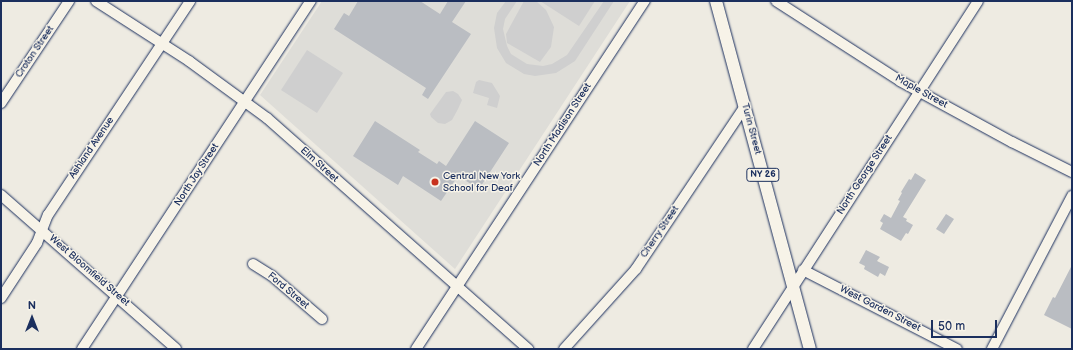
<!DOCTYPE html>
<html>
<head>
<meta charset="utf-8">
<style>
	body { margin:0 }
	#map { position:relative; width:1073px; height:350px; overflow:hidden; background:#eeebe2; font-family:"Balsamiq Sans",sans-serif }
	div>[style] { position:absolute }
	.built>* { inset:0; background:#deddd8 }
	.green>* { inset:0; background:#cfcfcf }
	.building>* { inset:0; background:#babdc2 }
	.roads { filter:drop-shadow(0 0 1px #1b2f5e) drop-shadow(0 0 1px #1b2f5e) }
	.minor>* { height:10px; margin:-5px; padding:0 5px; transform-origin:5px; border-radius:5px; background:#f7f3e8 }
	.major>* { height:12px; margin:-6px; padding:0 6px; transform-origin:6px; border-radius:6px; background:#f7f3e8 }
	.dots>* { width:11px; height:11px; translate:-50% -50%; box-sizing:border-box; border:2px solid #f7f3e8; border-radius:50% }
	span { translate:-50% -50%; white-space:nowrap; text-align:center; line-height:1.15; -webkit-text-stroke:3px #f7f3e8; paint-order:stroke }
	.shield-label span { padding:1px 3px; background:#f7f3e8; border:1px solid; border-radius:3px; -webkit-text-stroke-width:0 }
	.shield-label { font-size:9px; color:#1b2f5e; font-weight:700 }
	.street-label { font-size:10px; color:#1b2f5e }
	.poi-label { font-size:10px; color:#1b2f5e }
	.left { translate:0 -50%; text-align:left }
	.frame { position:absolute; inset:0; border:2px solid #1b2f5e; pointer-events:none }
	.north { position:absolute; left:12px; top:298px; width:40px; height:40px; -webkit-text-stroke:3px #f7f3e8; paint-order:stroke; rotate:0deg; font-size:11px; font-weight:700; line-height:16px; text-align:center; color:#1b2f5e }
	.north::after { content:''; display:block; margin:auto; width:14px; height:18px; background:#1b2f5e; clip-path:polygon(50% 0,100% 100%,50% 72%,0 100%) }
	.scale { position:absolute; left:931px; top:320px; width:66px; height:18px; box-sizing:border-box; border:2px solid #1b2f5e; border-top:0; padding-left:5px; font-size:12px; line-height:14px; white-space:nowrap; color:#1b2f5e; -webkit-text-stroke:3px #f7f3e8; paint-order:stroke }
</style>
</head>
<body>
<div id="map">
	<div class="built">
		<div style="clip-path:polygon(322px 1px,630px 1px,455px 269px,260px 95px)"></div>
	</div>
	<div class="green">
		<div style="clip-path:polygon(506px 1px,517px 1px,505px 19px,503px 29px,507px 46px,511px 54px,527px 64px,543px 66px,552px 64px,567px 55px,604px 1px,614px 1px,575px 61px,556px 73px,535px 76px,524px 74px,506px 63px,497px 48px,494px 28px,497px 13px)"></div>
		<div style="clip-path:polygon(524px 1px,536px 1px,546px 10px,554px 27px,551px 47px,540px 62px,507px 43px,506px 34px)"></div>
		<div style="clip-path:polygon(540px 1px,595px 1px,579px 26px)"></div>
		<div style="clip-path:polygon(307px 50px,343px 73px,317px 113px,281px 90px)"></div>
		<div style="clip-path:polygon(479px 80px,492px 83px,500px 96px,497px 108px,487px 105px,489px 98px,473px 93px,476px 82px)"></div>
		<div style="clip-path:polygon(453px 91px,458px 94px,462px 100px,458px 109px,452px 120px,445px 124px,438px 123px,431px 117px,430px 114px,446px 92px)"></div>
	</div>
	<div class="building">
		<div style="clip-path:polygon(358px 1px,420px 1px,440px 14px,448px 1px,466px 1px,452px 22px,471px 34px,428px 99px,422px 95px,426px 88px,334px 29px,344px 13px,349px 16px)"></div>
		<div style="clip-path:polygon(375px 121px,420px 150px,418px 152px,437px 164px,439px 161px,446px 166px,475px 121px,509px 143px,479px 189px,458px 176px,441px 201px,403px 176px,398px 185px,353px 156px)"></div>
		<div style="clip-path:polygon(915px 173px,926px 180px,903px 217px,907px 219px,906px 221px,913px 225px,908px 234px,906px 233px,901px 241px,880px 229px,883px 223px,880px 221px,884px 214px,891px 218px,900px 201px,898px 200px,902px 193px,901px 192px,909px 179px,911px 180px)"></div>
		<div style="clip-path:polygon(946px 214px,954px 219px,944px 234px,936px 229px)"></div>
		<div style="clip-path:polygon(866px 250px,880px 257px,877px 261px,889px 267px,885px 276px,880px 273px,878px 277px,864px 269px,865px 266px,859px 263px)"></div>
		<div style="clip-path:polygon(1072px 265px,1072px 329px,1044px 315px,1053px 297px,1055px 298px)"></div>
	</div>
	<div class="roads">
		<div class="minor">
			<div style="left:96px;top:1px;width:111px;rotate:32.8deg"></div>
			<div style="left:189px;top:61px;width:97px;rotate:36.2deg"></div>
			<div style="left:267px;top:118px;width:349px;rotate:41.5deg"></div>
			<div style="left:776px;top:1px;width:148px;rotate:32.8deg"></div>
			<div style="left:900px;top:81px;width:128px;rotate:28.6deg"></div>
			<div style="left:1012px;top:142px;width:67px;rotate:26.6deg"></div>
			<div style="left:1px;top:103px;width:123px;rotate:-56.3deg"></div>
			<div style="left:1px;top:195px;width:233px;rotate:41.3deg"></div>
			<div style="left:253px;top:264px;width:22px;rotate:32deg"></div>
			<div style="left:272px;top:276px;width:66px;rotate:40.7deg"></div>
			<div style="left:803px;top:270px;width:173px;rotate:27.2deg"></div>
			<div style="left:1px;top:298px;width:66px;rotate:-56.8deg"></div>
			<div style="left:37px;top:243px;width:30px;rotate:-69deg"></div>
			<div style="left:48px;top:215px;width:257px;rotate:-56.4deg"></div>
			<div style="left:82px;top:349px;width:417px;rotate:-56.7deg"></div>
			<div style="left:416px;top:349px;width:417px;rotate:-56.7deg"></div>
			<div style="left:564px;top:349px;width:108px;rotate:-48deg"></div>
			<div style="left:636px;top:269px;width:196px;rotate:-56.2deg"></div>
			<div style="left:753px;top:349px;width:414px;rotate:-57.1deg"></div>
			<div style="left:992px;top:349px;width:173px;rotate:-62.4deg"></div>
		</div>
		<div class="major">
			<div style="left:716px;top:1px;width:360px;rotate:74.9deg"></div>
		</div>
	</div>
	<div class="dots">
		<div style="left:435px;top:182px;background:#c8321e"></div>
	</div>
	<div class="shield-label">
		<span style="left:763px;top:175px">NY 26</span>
	</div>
	<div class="street-label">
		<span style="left:35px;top:52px;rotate:-56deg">Croton Street</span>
		<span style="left:921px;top:92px;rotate:29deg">Maple Street</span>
		<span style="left:563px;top:125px;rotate:-57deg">North Madison Street</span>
		<span style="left:751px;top:129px;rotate:75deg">Turin Street</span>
		<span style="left:92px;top:148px;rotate:-56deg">Ashland Avenue</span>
		<span style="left:319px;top:165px;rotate:42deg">Elm Street</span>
		<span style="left:197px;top:175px;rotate:-57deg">North Jay Street</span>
		<span style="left:865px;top:175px;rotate:-57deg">North George Street</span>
		<span style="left:660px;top:232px;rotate:-56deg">Cherry Street</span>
		<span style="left:89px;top:271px;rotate:41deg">West Bloomfield Street</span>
		<span style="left:288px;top:291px;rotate:40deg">Ford Street</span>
		<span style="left:880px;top:309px;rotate:27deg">West Garden Street</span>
	</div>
	<div class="poi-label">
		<span class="left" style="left:443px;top:182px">Central New York<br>School for Deaf</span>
	</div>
	<div class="frame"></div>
	<div class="north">N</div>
	<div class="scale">50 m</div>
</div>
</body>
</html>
